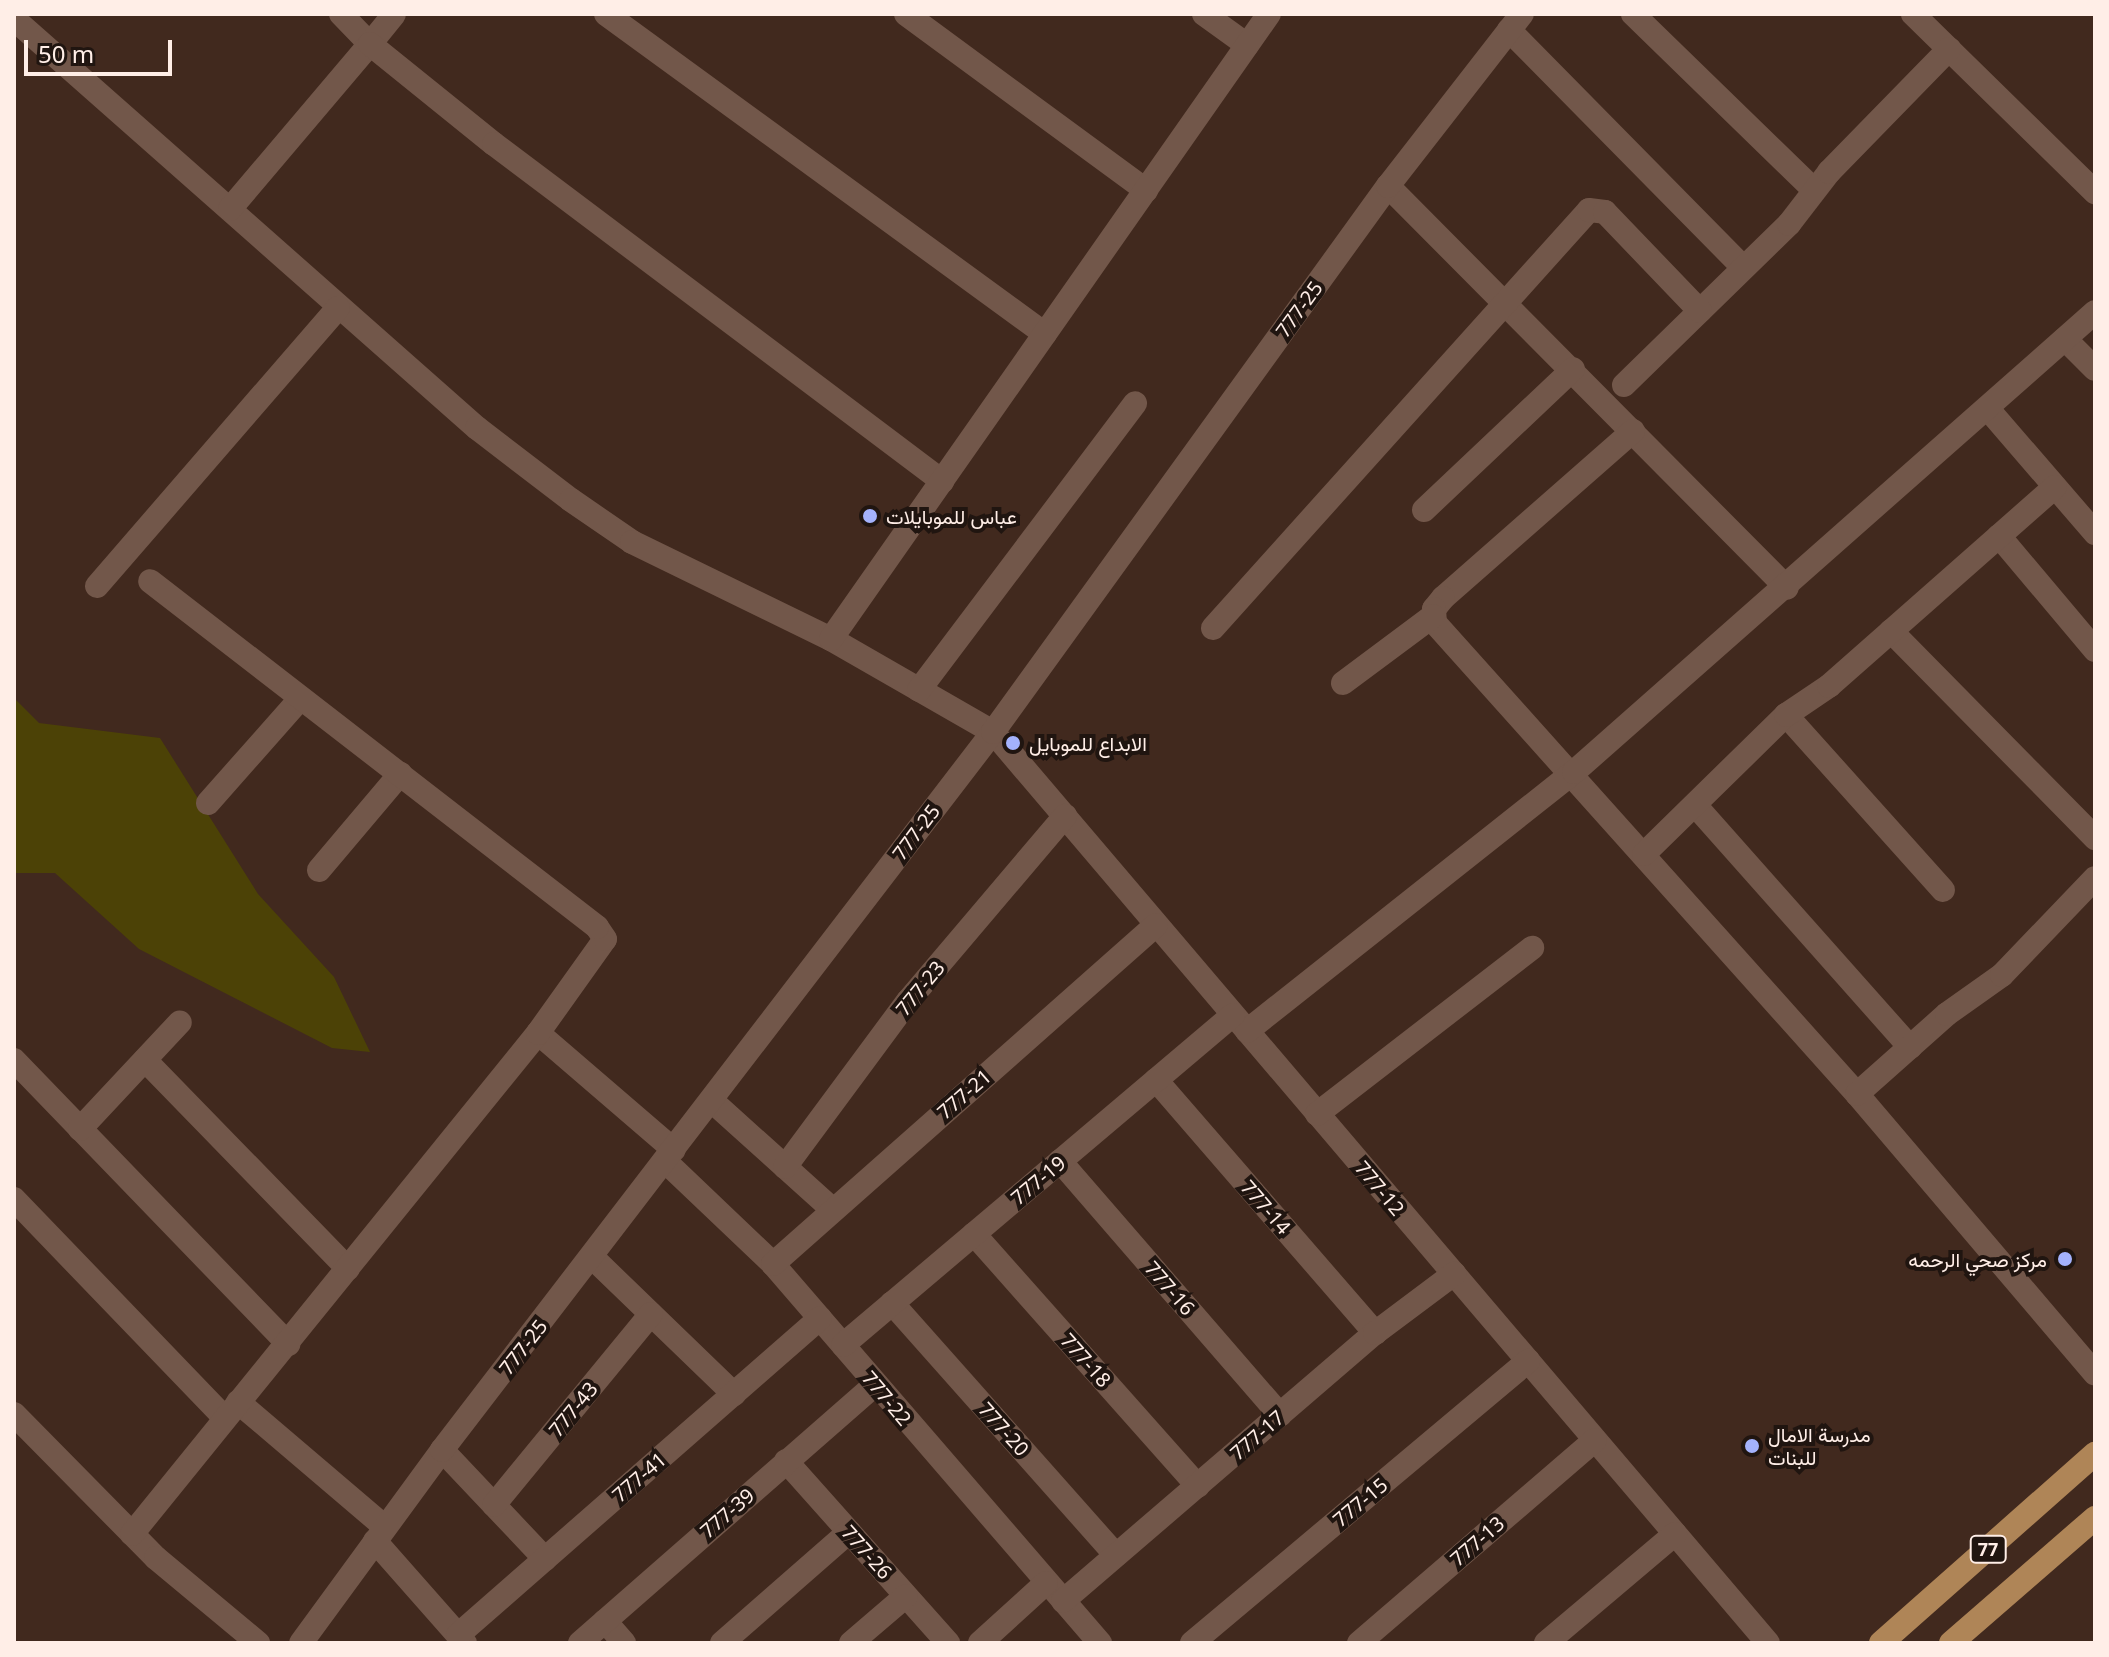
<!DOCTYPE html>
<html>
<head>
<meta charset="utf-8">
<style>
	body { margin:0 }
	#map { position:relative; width:2109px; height:1657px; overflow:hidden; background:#41291e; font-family:"Noto Sans",Vazirmatn,sans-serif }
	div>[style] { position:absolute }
	.green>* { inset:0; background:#4c4206 }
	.minor>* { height:24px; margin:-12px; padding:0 12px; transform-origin:12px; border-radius:12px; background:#72574a }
	.major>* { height:24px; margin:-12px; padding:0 12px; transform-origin:12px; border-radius:12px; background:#af8557 }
	.dots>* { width:22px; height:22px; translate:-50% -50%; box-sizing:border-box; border:4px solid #201510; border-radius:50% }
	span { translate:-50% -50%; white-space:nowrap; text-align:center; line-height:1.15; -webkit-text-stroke:8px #201510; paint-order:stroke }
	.shield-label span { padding:2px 6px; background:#201510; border:2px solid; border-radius:6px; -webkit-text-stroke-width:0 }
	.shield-label { font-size:18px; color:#ffeee7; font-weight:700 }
	.street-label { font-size:20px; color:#ffeee7 }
	.poi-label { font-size:20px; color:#ffeee7 }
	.left { translate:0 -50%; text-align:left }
	.right { translate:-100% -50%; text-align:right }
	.frame { position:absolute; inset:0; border:16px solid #ffeee7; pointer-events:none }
	.scale { position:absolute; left:24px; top:40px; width:148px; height:36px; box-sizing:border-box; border:4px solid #ffeee7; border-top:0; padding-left:10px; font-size:24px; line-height:28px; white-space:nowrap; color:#ffeee7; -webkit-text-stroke:6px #201510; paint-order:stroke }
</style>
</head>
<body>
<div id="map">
	<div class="green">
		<div style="clip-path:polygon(14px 698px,39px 723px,160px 738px,258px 894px,334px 977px,370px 1052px,332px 1048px,139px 949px,55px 873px,14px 873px)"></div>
	</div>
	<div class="minor">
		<div style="left:341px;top:14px;width:42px;rotate:46deg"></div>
		<div style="left:370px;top:44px;width:38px;rotate:-51deg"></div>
		<div style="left:606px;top:14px;width:543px;rotate:36.09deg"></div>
		<div style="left:906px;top:14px;width:298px;rotate:36.3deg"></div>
		<div style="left:1204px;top:14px;width:53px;rotate:35.8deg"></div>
		<div style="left:1633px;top:14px;width:252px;rotate:44.2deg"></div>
		<div style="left:1913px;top:14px;width:255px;rotate:44.4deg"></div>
		<div style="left:14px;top:19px;width:618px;rotate:41.46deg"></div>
		<div style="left:477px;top:428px;width:118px;rotate:37.5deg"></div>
		<div style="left:571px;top:500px;width:74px;rotate:34.5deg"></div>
		<div style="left:632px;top:542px;width:221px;rotate:26deg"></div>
		<div style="left:831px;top:639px;width:187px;rotate:29.9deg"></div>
		<div style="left:993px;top:732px;width:1196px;rotate:49.61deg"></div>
		<div style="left:1509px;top:30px;width:334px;rotate:45.4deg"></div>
		<div style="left:1388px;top:186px;width:566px;rotate:45.21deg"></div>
		<div style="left:230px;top:209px;width:216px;rotate:-49.7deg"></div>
		<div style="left:370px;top:44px;width:159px;rotate:38.9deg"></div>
		<div style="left:494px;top:144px;width:561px;rotate:36.95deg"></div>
		<div style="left:2065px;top:339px;width:42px;rotate:45deg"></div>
		<div style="left:1624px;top:385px;width:231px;rotate:-44.3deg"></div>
		<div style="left:1789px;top:224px;width:66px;rotate:-52.4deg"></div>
		<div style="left:1829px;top:172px;width:172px;rotate:-45.7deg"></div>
		<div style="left:1988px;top:409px;width:164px;rotate:49.2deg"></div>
		<div style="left:1633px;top:431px;width:253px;rotate:138.7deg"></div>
		<div style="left:1443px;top:598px;width:14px;rotate:129deg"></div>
		<div style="left:1434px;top:609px;width:14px;rotate:86deg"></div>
		<div style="left:1435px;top:623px;width:632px;rotate:48.14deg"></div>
		<div style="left:1857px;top:1094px;width:367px;rotate:49.6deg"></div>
		<div style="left:1424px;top:510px;width:205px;rotate:-43.4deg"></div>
		<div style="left:1999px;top:536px;width:149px;rotate:49.9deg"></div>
		<div style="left:97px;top:586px;width:368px;rotate:-49.1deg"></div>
		<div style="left:1213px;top:628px;width:562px;rotate:-48.03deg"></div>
		<div style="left:1589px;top:210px;width:16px;rotate:7deg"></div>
		<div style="left:1605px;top:212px;width:137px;rotate:46.2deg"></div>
		<div style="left:1891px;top:631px;width:291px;rotate:45.4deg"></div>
		<div style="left:831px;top:639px;width:763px;rotate:-54.98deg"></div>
		<div style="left:1343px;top:683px;width:112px;rotate:-36.7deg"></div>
		<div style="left:919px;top:690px;width:359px;rotate:-53deg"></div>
		<div style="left:1786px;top:715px;width:235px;rotate:48.1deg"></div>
		<div style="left:208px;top:803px;width:140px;rotate:-48.5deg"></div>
		<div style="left:1695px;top:805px;width:324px;rotate:48.4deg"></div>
		<div style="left:1644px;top:854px;width:199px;rotate:-44.4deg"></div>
		<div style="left:1786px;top:715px;width:52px;rotate:-34deg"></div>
		<div style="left:1829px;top:686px;width:301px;rotate:-41.4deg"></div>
		<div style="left:319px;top:870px;width:126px;rotate:-49.8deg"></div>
		<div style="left:1247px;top:1031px;width:417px;rotate:-38.4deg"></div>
		<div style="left:1574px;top:772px;width:695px;rotate:-41.44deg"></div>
		<div style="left:538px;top:1033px;width:179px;rotate:40.7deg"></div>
		<div style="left:14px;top:1060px;width:395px;rotate:46deg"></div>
		<div style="left:145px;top:1060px;width:291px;rotate:45.8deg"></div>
		<div style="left:1156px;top:1080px;width:335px;rotate:49.1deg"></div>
		<div style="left:1857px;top:1094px;width:120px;rotate:-41.6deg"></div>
		<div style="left:1947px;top:1014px;width:67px;rotate:-35.3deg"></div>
		<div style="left:2002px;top:975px;width:134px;rotate:-46.2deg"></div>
		<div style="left:712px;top:1101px;width:161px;rotate:42deg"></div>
		<div style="left:1317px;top:1114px;width:272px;rotate:-37.7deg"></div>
		<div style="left:80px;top:1129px;width:146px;rotate:-46.9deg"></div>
		<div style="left:665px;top:1161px;width:149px;rotate:43.6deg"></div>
		<div style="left:773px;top:1264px;width:501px;rotate:49.21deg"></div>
		<div style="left:1060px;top:1161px;width:336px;rotate:49.1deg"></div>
		<div style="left:785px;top:1167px;width:207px;rotate:-53.5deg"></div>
		<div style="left:908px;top:1001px;width:243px;rotate:-49.7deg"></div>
		<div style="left:14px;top:1199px;width:304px;rotate:46.1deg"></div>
		<div style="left:974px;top:1234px;width:337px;rotate:48.4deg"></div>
		<div style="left:593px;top:1258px;width:196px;rotate:44deg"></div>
		<div style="left:773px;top:1264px;width:511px;rotate:-41.51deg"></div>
		<div style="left:892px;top:1303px;width:337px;rotate:48.4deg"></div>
		<div style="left:843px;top:1345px;width:511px;rotate:-40.24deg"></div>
		<div style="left:238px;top:1402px;width:193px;rotate:40.4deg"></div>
		<div style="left:14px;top:1414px;width:202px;rotate:45.4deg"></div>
		<div style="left:156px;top:1558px;width:133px;rotate:39.8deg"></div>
		<div style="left:442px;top:1450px;width:150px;rotate:46.6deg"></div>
		<div style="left:786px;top:1461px;width:244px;rotate:48.3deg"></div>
		<div style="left:494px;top:1505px;width:247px;rotate:-50.6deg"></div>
		<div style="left:132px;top:1534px;width:645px;rotate:-50.98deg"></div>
		<div style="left:538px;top:1033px;width:115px;rotate:-54.5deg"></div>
		<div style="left:605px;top:939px;width:14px;rotate:-124deg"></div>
		<div style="left:597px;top:927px;width:565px;rotate:-142.26deg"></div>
		<div style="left:375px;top:1541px;width:136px;rotate:48.6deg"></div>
		<div style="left:1063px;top:1601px;width:411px;rotate:-40.7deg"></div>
		<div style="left:1375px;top:1333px;width:99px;rotate:-36.8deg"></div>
		<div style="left:605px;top:1621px;width:29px;rotate:49deg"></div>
		<div style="left:458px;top:1635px;width:481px;rotate:-41.2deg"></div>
		<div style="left:301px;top:1643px;width:239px;rotate:-53.8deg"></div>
		<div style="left:442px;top:1450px;width:905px;rotate:-52.5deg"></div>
		<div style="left:993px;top:732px;width:674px;rotate:-54.12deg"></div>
		<div style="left:1388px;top:186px;width:218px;rotate:-52.1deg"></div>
		<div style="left:580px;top:1643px;width:392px;rotate:-41.2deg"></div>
		<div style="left:722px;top:1643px;width:169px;rotate:-41.2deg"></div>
		<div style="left:851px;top:1643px;width:72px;rotate:-40.5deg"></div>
		<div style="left:980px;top:1643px;width:89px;rotate:-42.3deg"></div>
		<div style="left:1192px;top:1643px;width:439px;rotate:-40deg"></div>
		<div style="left:1359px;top:1643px;width:311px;rotate:-40.7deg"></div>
		<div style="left:1546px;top:1643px;width:169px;rotate:-40.2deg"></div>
	</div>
	<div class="major">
		<div style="left:1881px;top:1643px;width:286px;rotate:-41.5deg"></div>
		<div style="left:1951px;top:1643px;width:191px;rotate:-41deg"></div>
	</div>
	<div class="dots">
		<div style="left:870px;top:516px;background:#a4b2fc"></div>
		<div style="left:1013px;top:743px;background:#a4b2fc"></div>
		<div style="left:2065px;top:1259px;background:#a4b2fc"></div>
		<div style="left:1752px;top:1446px;background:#a4b2fc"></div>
	</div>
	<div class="shield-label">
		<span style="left:1988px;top:1549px">77</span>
	</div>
	<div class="street-label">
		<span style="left:1299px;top:309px;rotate:-54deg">777-25</span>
		<span style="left:916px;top:832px;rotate:-53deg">777-25</span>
		<span style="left:920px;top:988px;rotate:-51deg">777-23</span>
		<span style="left:964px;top:1094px;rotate:-41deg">777-21</span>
		<span style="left:1038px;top:1180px;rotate:-40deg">777-19</span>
		<span style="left:1380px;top:1188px;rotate:50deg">777-12</span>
		<span style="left:1266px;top:1207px;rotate:49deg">777-14</span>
		<span style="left:1170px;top:1288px;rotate:49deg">777-16</span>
		<span style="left:523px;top:1347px;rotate:-52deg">777-25</span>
		<span style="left:1086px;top:1360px;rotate:48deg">777-18</span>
		<span style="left:887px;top:1398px;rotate:50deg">777-22</span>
		<span style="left:573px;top:1409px;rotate:-51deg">777-43</span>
		<span style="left:1004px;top:1429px;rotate:48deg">777-20</span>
		<span style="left:1257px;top:1435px;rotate:-41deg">777-17</span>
		<span style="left:639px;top:1477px;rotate:-41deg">777-41</span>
		<span style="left:1360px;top:1502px;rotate:-40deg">777-15</span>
		<span style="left:727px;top:1513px;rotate:-41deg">777-39</span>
		<span style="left:1477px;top:1541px;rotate:-41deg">777-13</span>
		<span style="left:867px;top:1552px;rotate:48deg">777-26</span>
	</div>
	<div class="poi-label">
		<span class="left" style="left:886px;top:516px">عباس للموبايلات</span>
		<span class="left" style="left:1029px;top:743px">الابداع للموبايل</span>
		<span class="right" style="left:2047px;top:1259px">مركز صحي الرحمه</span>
		<span class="left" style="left:1768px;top:1446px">مدرسة الامال<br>للبنات</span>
	</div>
	<div class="frame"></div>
	<div class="scale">50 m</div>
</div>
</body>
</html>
